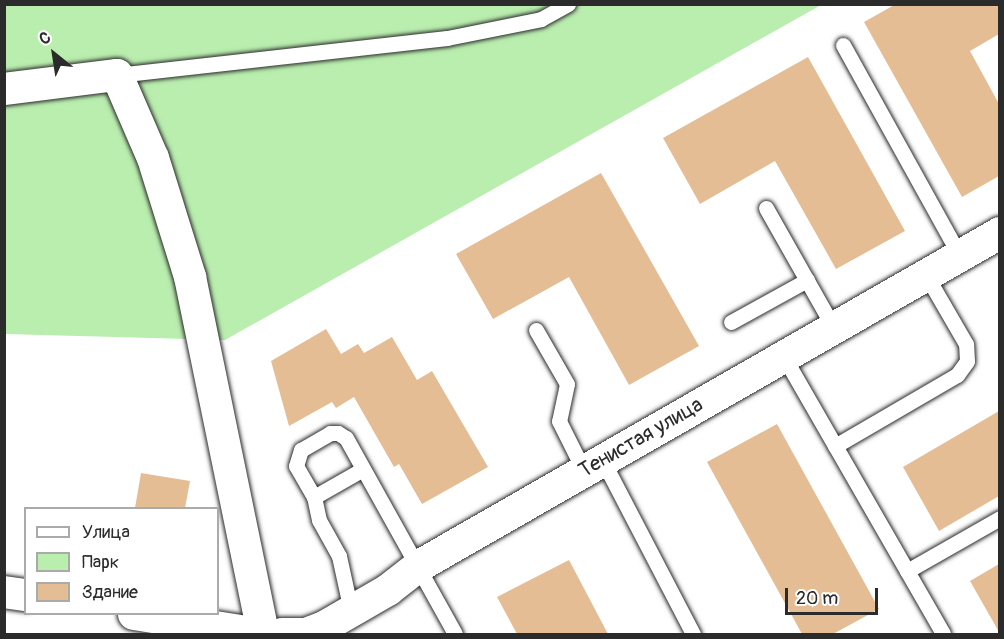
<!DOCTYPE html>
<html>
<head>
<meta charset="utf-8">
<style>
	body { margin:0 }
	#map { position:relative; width:1004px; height:639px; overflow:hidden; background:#fff; font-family:Pangolin,sans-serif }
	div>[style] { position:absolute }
	.green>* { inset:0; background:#baeeaf }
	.building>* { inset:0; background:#e4bd94 }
	.roads { filter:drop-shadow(0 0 2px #2b2b2b) drop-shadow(0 0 2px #2b2b2b) }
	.service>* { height:15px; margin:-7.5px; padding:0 7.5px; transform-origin:7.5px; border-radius:7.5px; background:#fff }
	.minor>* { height:32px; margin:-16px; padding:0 16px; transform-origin:16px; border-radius:16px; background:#fff }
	span { translate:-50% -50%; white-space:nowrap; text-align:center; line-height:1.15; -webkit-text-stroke:4.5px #fff; paint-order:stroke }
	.street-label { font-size:21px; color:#2b2b2b }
	.frame { position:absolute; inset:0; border:6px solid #2b2b2b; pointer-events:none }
	.legend { position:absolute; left:24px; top:507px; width:195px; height:108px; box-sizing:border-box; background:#fff; border:2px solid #aaa; margin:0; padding:8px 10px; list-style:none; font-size:18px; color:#2b2b2b }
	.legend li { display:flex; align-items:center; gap:12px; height:30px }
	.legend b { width:30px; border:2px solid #aaa }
	.north { position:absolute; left:24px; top:24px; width:60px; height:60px; -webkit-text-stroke:4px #fff; paint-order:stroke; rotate:330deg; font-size:16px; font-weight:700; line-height:24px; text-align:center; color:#2b2b2b }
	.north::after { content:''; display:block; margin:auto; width:21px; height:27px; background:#2b2b2b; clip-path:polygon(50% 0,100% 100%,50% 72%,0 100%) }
	.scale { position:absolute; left:785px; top:588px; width:93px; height:27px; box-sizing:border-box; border:3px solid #2b2b2b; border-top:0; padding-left:8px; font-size:18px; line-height:21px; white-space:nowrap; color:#2b2b2b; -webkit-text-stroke:4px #fff; paint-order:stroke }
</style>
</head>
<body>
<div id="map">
	<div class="green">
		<div style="clip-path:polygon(5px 5px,821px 5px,225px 340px,5px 334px)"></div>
	</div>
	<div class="building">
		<div style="clip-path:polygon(896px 4px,999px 4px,999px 34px,970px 51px,999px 104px,999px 176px,962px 197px,864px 22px)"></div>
		<div style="clip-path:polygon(808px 57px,905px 231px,836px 269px,775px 161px,700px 204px,663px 138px)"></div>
		<div style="clip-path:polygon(601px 173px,699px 346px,629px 385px,569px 277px,493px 319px,456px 254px)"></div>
		<div style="clip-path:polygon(326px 329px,341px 354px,358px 344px,364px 353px,392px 337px,417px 380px,432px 371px,488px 467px,422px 504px,399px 464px,394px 467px,354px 397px,336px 408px,332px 402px,289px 426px,271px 361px)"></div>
		<div style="clip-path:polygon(999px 411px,999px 496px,939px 531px,903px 467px)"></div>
		<div style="clip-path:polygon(777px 424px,879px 609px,833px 634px,802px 634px,707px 462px)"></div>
		<div style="clip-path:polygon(141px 473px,190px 481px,185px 508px,135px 508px)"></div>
		<div style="clip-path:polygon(569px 560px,608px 634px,517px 634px,497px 597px)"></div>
		<div style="clip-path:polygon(999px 564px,999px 632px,970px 581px)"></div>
	</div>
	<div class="roads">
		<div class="service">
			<div style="left:843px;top:45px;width:241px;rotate:61deg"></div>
			<div style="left:117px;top:75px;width:332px;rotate:-6.4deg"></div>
			<div style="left:447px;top:38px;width:96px;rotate:-11.4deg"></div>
			<div style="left:541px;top:19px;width:31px;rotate:-29deg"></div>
			<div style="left:766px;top:208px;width:138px;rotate:60.5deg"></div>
			<div style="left:731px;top:322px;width:87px;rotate:-28.9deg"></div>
			<div style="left:536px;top:330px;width:62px;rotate:60.1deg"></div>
			<div style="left:567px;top:384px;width:38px;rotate:102deg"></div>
			<div style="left:559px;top:421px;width:56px;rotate:63.4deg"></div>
			<div style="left:784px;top:357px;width:319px;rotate:60.1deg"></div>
			<div style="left:835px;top:446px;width:141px;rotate:-30.2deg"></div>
			<div style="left:957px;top:375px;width:17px;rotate:-54deg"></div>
			<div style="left:967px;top:361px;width:17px;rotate:-93deg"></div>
			<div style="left:966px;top:344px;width:80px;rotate:-120.1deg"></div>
			<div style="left:603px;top:461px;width:195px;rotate:62.5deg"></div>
			<div style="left:314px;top:497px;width:56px;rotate:-29.7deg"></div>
			<div style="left:907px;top:571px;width:107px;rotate:-29.7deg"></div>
			<div style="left:351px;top:611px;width:56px;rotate:-102.3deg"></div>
			<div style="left:339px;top:556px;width:41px;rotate:-119.1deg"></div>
			<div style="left:319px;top:520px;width:24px;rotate:-102deg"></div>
			<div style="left:314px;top:497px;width:36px;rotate:-120deg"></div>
			<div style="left:296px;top:466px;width:17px;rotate:-73deg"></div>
			<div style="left:301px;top:450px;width:34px;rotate:-30deg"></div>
			<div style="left:330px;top:433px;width:8px"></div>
			<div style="left:338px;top:433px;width:9px;rotate:32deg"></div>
			<div style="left:346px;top:438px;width:224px;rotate:60.9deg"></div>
		</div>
		<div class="minor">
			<div style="left:4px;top:89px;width:114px;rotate:-7.1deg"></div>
			<div style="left:117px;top:75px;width:90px;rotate:66.6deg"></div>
			<div style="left:153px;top:158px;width:125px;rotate:72.7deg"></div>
			<div style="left:190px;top:277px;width:364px;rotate:78.4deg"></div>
			<div style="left:4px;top:592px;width:22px;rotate:8deg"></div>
			<div style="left:134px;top:614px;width:127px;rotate:9.1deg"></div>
			<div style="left:282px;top:634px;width:24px"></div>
			<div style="left:306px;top:634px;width:19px;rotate:-21deg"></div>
			<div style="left:324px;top:627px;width:74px;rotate:-30deg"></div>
			<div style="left:388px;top:590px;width:39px;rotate:-38deg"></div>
			<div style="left:419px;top:566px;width:670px;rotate:-29.82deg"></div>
		</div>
	</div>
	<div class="street-label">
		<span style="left:641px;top:438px;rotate:-30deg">Тенистая улица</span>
	</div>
	<div class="frame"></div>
	<ul class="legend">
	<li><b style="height:8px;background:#fff"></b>Улица</li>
	<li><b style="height:16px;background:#baeeaf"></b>Парк</li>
	<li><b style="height:16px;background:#e4bd94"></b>Здание</li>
	</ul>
	<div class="north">С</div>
	<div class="scale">20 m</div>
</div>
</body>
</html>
